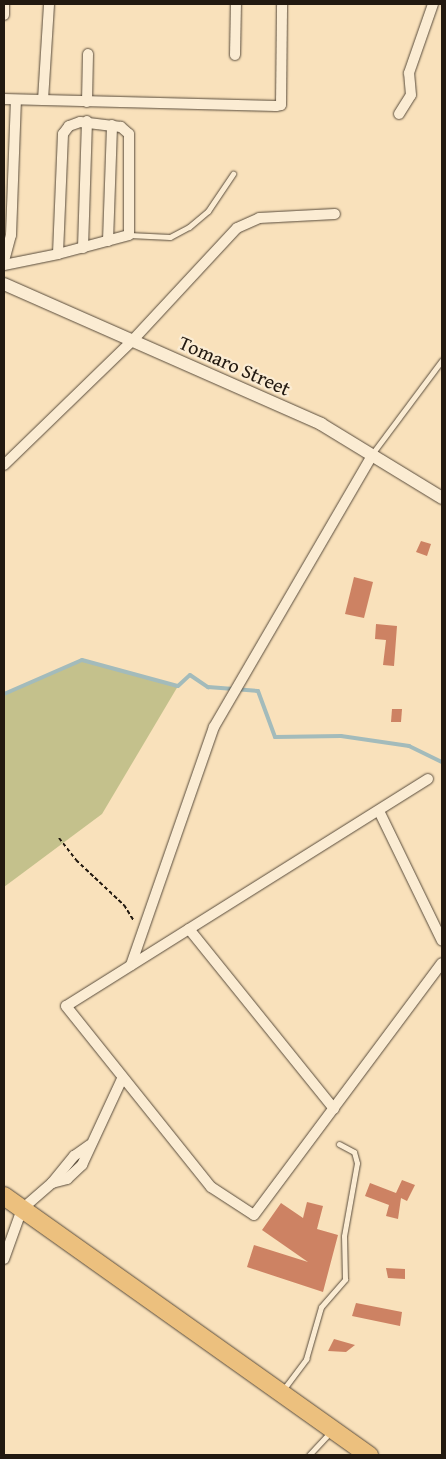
<!DOCTYPE html>
<html>
<head>
<meta charset="utf-8">
<style>
	body { margin:0 }
	#map { position:relative; width:446px; height:1459px; overflow:hidden; background:#f9e1bb; font-family:"Gentium Book Plus",serif }
	div>[style] { position:absolute }
	.green>* { inset:0; background:#c4c18c }
	.stream>* { height:4px; margin:-2px; padding:0 2px; transform-origin:2px; border-radius:2px; background:#a3bbbb }
	.building>* { inset:0; background:#cd8263 }
	.path>* { height:2px; margin-top:-1px; transform-origin:0; background:repeating-linear-gradient(90deg,#221910 0 4px,transparent 0 6.5px) }
	.roads { filter:drop-shadow(0 0 1px #584b3b) drop-shadow(0 0 1px #584b3b) }
	.service>* { height:5px; margin:-2.5px; padding:0 2.5px; transform-origin:2.5px; border-radius:2.5px; background:#fbecd3 }
	.minor>* { height:10px; margin:-5px; padding:0 5px; transform-origin:5px; border-radius:5px; background:#fbecd3 }
	.tertiary>* { height:12px; margin:-6px; padding:0 6px; transform-origin:6px; border-radius:6px; background:#fbecd3 }
	.trunk>* { height:18px; margin:-9px; padding:0 9px; transform-origin:9px; border-radius:9px; background:#ecc07e }
	span { translate:-50% -50%; white-space:nowrap; text-align:center; line-height:1.15; -webkit-text-stroke:4.5px #fbecd3; paint-order:stroke }
	.street-label { font-size:20px; color:#221910 }
	.frame { position:absolute; inset:0; border:5px solid #221910; pointer-events:none }
</style>
</head>
<body>
<div id="map">
	<div class="green">
		<div style="clip-path:polygon(82px 660px,178px 686px,102px 814px,4px 887px,4px 694px)"></div>
	</div>
	<div class="stream">
		<div style="left:4px;top:694px;width:85px;rotate:-23.6deg"></div>
		<div style="left:82px;top:660px;width:99px;rotate:15.2deg"></div>
		<div style="left:178px;top:686px;width:16px;rotate:-43deg"></div>
		<div style="left:190px;top:675px;width:22px;rotate:34deg"></div>
		<div style="left:208px;top:687px;width:50px;rotate:4.6deg"></div>
		<div style="left:258px;top:691px;width:49px;rotate:69.7deg"></div>
		<div style="left:275px;top:737px;width:66px;rotate:-0.9deg"></div>
		<div style="left:341px;top:736px;width:69px;rotate:8.4deg"></div>
		<div style="left:409px;top:746px;width:37px;rotate:26deg"></div>
	</div>
	<div class="building">
		<div style="clip-path:polygon(421px 541px,431px 544px,427px 556px,416px 552px)"></div>
		<div style="clip-path:polygon(354px 577px,373px 582px,364px 618px,345px 614px)"></div>
		<div style="clip-path:polygon(376px 624px,397px 626px,394px 666px,383px 665px,386px 640px,375px 639px)"></div>
		<div style="clip-path:polygon(392px 709px,402px 709px,401px 722px,391px 722px)"></div>
		<div style="clip-path:polygon(402px 1180px,415px 1185px,407px 1201px,401px 1198px,398px 1219px,386px 1216px,389px 1205px,365px 1196px,370px 1183px,396px 1193px)"></div>
		<div style="clip-path:polygon(307px 1202px,323px 1206px,317px 1229px,338px 1235px,323px 1292px,247px 1267px,254px 1245px,308px 1262px,262px 1230px,281px 1203px,303px 1218px)"></div>
		<div style="clip-path:polygon(386px 1268px,405px 1269px,405px 1279px,388px 1278px)"></div>
		<div style="clip-path:polygon(356px 1303px,402px 1312px,400px 1326px,352px 1316px)"></div>
		<div style="clip-path:polygon(334px 1339px,355px 1345px,346px 1352px,328px 1351px)"></div>
	</div>
	<div class="path">
		<div style="left:59px;top:838px;width:28px;rotate:52deg"></div>
		<div style="left:76px;top:860px;width:66px;rotate:43.2deg"></div>
		<div style="left:124px;top:905px;width:19px;rotate:58deg"></div>
	</div>
	<div class="roads">
		<div class="service">
			<div style="left:129px;top:235px;width:41px;rotate:2.8deg"></div>
			<div style="left:170px;top:237px;width:21px;rotate:-28deg"></div>
			<div style="left:189px;top:227px;width:25px;rotate:-40deg"></div>
			<div style="left:208px;top:211px;width:45px;rotate:-56deg"></div>
			<div style="left:372px;top:454px;width:117px;rotate:-53.3deg"></div>
			<div style="left:283px;top:1390px;width:39px;rotate:-53deg"></div>
			<div style="left:306px;top:1359px;width:54px;rotate:-73.9deg"></div>
			<div style="left:321px;top:1307px;width:37px;rotate:-49deg"></div>
			<div style="left:345px;top:1279px;width:43px;rotate:-91.3deg"></div>
			<div style="left:344px;top:1236px;width:74px;rotate:-79.9deg"></div>
			<div style="left:357px;top:1163px;width:11px;rotate:-105deg"></div>
			<div style="left:354px;top:1152px;width:17px;rotate:-152deg"></div>
			<div style="left:309px;top:1455px;width:26px;rotate:-47deg"></div>
		</div>
		<div class="minor">
			<div style="left:4px;top:15px;width:11px;rotate:-90deg"></div>
			<div style="left:235px;top:55px;width:51px;rotate:-88.9deg"></div>
			<div style="left:4px;top:99px;width:272px;rotate:1.5deg"></div>
			<div style="left:276px;top:106px;width:5px;rotate:-11deg"></div>
			<div style="left:281px;top:105px;width:101px;rotate:-89.4deg"></div>
			<div style="left:43px;top:100px;width:96px;rotate:-86.4deg"></div>
			<div style="left:87px;top:102px;width:48px;rotate:-88.8deg"></div>
			<div style="left:399px;top:114px;width:22px;rotate:-58deg"></div>
			<div style="left:411px;top:95px;width:22px;rotate:-95deg"></div>
			<div style="left:409px;top:73px;width:73px;rotate:-70.8deg"></div>
			<div style="left:108px;top:241px;width:116px;rotate:-88deg"></div>
			<div style="left:83px;top:248px;width:127px;rotate:-88.2deg"></div>
			<div style="left:4px;top:261px;width:27px;rotate:-75deg"></div>
			<div style="left:11px;top:235px;width:135px;rotate:-87.9deg"></div>
			<div style="left:4px;top:265px;width:55px;rotate:-11.5deg"></div>
			<div style="left:58px;top:254px;width:73px;rotate:-15deg"></div>
			<div style="left:129px;top:235px;width:101px;rotate:-90deg"></div>
			<div style="left:129px;top:134px;width:11px;rotate:-139deg"></div>
			<div style="left:121px;top:127px;width:41px;rotate:-173deg"></div>
			<div style="left:80px;top:122px;width:12px;rotate:160deg"></div>
			<div style="left:69px;top:126px;width:10px;rotate:127deg"></div>
			<div style="left:63px;top:134px;width:120px;rotate:92.4deg"></div>
			<div style="left:4px;top:465px;width:178px;rotate:-44.1deg"></div>
			<div style="left:132px;top:341px;width:154px;rotate:-47.1deg"></div>
			<div style="left:237px;top:228px;width:24px;rotate:-24deg"></div>
			<div style="left:259px;top:218px;width:76px;rotate:-3deg"></div>
			<div style="left:428px;top:779px;width:427px;rotate:147.9deg"></div>
			<div style="left:66px;top:1006px;width:232px;rotate:51.3deg"></div>
			<div style="left:211px;top:1187px;width:51px;rotate:33.1deg"></div>
			<div style="left:254px;top:1215px;width:314px;rotate:-53.3deg"></div>
			<div style="left:379px;top:811px;width:144px;rotate:64.1deg"></div>
			<div style="left:189px;top:929px;width:231px;rotate:51.1deg"></div>
			<div style="left:131px;top:965px;width:252px;rotate:-70.8deg"></div>
			<div style="left:214px;top:727px;width:315px;rotate:-59.8deg"></div>
			<div style="left:52px;top:1183px;width:16px;rotate:-15deg"></div>
			<div style="left:67px;top:1179px;width:21px;rotate:-43deg"></div>
			<div style="left:82px;top:1165px;width:95px;rotate:-65.1deg"></div>
			<div style="left:4px;top:1259px;width:53px;rotate:-70.2deg"></div>
			<div style="left:22px;top:1209px;width:40px;rotate:-41deg"></div>
			<div style="left:52px;top:1183px;width:35px;rotate:-51deg"></div>
			<div style="left:74px;top:1156px;width:19px;rotate:-35deg"></div>
		</div>
		<div class="tertiary">
			<div style="left:4px;top:284px;width:347px;rotate:23.8deg"></div>
			<div style="left:321px;top:424px;width:142px;rotate:31.4deg"></div>
		</div>
		<div class="trunk">
			<div style="left:4px;top:1196px;width:448px;rotate:35.4deg"></div>
		</div>
	</div>
	<div class="street-label">
		<span style="left:235px;top:365px;rotate:24deg">Tomaro Street</span>
	</div>
	<div class="frame"></div>
</div>
</body>
</html>
